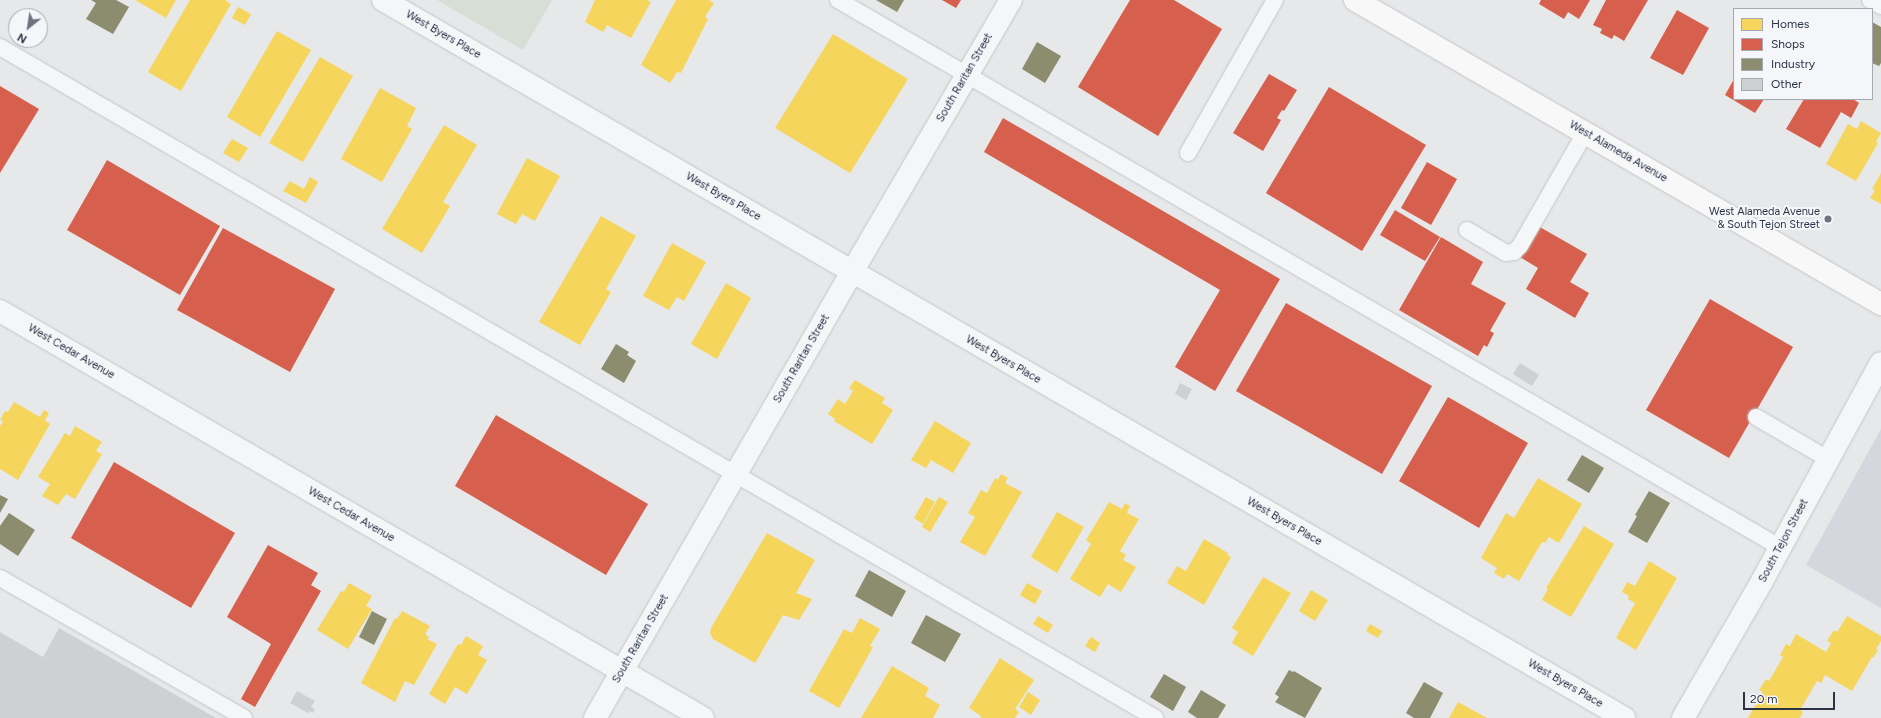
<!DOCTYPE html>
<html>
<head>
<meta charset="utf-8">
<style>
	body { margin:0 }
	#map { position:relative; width:1881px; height:718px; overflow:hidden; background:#e6e8ea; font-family:Figtree,sans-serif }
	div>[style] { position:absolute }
	.built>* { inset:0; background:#d4d7dd }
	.green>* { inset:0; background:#d6ded6 }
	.homes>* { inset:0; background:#f6d55c }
	.shops>* { inset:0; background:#d6604d }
	.industry>* { inset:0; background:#8c8c6e }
	.building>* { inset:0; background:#ced0d3 }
	.roads { filter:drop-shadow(0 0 1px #c4c6c8) drop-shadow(0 0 1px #c4c6c8) }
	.service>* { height:16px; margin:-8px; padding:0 8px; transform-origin:8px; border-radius:8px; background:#f5f6f7 }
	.minor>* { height:22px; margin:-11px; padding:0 11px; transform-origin:11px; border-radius:11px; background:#f5f6f7 }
	.tertiary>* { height:22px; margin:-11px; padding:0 11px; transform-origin:11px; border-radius:11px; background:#f5f6f7 }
	.primary>* { height:22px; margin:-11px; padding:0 11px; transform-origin:11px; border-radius:11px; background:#f8f8f8 }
	.dots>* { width:11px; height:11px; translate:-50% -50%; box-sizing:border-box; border:2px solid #f4f6f9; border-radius:50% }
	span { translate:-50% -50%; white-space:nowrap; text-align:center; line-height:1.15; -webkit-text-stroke:4px #f4f6f9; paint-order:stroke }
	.street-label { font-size:11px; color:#2b3445 }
	.poi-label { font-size:11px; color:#2b3445 }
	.right { translate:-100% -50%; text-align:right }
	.legend { position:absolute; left:1733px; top:8px; width:140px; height:92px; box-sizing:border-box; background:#f4f6f9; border:1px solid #a4a8b1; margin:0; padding:5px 7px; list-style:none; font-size:12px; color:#2b3445 }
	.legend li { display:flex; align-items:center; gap:8px; height:20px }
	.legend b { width:20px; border:1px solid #a4a8b1 }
	.north { position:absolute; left:8px; top:8px; width:40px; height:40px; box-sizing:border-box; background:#f4f6f9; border:1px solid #a4a8b1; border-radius:50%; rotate:210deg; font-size:11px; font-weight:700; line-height:16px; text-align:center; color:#2b3445 }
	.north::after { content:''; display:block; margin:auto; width:14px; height:18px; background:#6c737f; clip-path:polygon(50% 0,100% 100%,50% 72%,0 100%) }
	.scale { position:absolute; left:1743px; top:692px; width:92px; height:18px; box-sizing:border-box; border:2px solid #2b3445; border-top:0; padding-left:5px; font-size:12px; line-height:14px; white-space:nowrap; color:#2b3445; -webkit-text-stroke:3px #f4f6f9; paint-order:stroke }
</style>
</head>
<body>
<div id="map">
	<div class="built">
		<div style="clip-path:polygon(1881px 429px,1881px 608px,1806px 565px)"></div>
	</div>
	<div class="green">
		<div style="clip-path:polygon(437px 0,552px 0,523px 50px)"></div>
	</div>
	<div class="homes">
		<div style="clip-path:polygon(135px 0,176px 0,166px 18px)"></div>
		<div style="clip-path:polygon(190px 0,225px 0,231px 4px,181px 91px,148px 72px)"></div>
		<div style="clip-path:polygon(595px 0,647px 0,651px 2px,631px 38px,607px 25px,603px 32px,585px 22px)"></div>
		<div style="clip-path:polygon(676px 0,709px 0,714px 3px,705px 17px,708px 19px,681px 73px,677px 72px,670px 83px,641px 65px)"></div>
		<div style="clip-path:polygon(238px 7px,251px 14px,245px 25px,232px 18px)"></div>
		<div style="clip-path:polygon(277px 31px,311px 50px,260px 137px,227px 117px)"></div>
		<div style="clip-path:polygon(833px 34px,908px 79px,850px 173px,775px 128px)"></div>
		<div style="clip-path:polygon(320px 57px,353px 76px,303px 162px,269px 143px)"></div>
		<div style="clip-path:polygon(380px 88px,416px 108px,407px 126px,412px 129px,382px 182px,341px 159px)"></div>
		<div style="clip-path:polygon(1861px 121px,1881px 133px,1876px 142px,1878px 143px,1856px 181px,1826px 164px,1848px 124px,1857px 129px)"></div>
		<div style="clip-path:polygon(444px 125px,477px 145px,443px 202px,450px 206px,422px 253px,382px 229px)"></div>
		<div style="clip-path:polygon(232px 139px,248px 148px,239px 162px,223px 153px)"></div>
		<div style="clip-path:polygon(527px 158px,560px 176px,535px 221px,522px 214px,516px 224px,497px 214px)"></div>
		<div style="clip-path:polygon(1881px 173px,1881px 204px,1870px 198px,1875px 190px,1872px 189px)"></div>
		<div style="clip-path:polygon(310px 177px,318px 182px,306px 203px,283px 191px,290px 181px,304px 189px)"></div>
		<div style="clip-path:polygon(601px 216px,636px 236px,606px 289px,611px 292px,580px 345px,539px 322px)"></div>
		<div style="clip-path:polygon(672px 243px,706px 262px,684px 301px,677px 297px,669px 310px,643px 296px)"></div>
		<div style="clip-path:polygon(726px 283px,751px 298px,717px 359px,691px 344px)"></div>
		<div style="clip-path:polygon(855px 380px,885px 398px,882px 403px,893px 410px,872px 444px,834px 421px,835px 419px,828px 414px,838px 399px,845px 404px,853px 391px,849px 388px)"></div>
		<div style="clip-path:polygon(14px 402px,40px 417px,44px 410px,49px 413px,45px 420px,50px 424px,18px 480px,0 469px,0 426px,3px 421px,0 420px,5px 411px,8px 412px)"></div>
		<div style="clip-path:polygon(935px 421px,971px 443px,953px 473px,931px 460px,926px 468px,911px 460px)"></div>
		<div style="clip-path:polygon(75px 426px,102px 442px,96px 451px,102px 454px,75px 499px,66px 494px,58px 505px,42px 496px,50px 484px,38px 477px,65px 433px,70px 436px)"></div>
		<div style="clip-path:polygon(1001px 474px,1008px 478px,1005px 483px,1022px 492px,985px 556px,960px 542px,975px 517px,968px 513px,981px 490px,987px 493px,995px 478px,998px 480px)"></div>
		<div style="clip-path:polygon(1538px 478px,1582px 504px,1559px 543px,1549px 537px,1545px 543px,1542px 542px,1519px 581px,1507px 574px,1504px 579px,1494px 573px,1497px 568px,1481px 558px,1506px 513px,1514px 518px)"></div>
		<div style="clip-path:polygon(926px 497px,935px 502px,923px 524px,914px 518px)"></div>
		<div style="clip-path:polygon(939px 497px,948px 502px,930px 532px,922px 527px)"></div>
		<div style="clip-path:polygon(1109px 502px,1122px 509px,1125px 503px,1130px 506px,1127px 513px,1139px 519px,1120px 551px,1126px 555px,1123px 560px,1136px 567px,1121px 592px,1108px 584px,1100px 597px,1070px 579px,1091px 544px,1086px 540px)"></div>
		<div style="clip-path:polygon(1057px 512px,1084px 527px,1057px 573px,1031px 557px)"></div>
		<div style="clip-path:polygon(1584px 526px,1614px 544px,1571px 617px,1542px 600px,1548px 589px,1546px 588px)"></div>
		<div style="clip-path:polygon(767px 533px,815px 560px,796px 593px,812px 599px,799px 620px,783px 615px,755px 663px,713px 639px,710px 633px,711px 628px)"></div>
		<div style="clip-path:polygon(1204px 539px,1228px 553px,1227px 555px,1231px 557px,1204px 605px,1167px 583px,1177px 566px,1186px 571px)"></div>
		<div style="clip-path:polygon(1649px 561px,1677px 578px,1636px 650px,1616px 638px,1635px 603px,1628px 599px,1629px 596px,1622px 592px,1627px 582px,1635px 586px)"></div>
		<div style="clip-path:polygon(1263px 577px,1291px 593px,1253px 656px,1232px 643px,1238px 632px,1232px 628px)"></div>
		<div style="clip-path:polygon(349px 583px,372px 596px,366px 606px,372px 609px,348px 649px,317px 630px,341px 591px,344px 592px)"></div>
		<div style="clip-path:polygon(1027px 583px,1042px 591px,1035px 604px,1020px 595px)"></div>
		<div style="clip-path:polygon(1311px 590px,1328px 600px,1315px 621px,1299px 611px)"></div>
		<div style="clip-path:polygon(402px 611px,430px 626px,425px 634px,429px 637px,427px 639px,437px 644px,414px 685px,405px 681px,395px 702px,361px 683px,395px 618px,397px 619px)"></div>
		<div style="clip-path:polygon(1038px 616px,1053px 625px,1048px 633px,1033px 624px)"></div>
		<div style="clip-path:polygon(1847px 616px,1881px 636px,1881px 641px,1876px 649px,1878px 650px,1873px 658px,1872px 657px,1852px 691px,1825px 675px,1821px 683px,1817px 681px,1800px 710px,1803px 712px,1800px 718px,1748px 718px,1763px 692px,1759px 690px,1766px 679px,1769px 681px,1783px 657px,1780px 655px,1786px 644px,1790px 646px,1796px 634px,1826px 652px,1831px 643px,1827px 641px,1834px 630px,1837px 632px)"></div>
		<div style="clip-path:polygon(860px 618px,880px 629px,870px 646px,873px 647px,839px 708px,809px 691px,844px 629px,852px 633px)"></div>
		<div style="clip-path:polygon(1370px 624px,1382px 631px,1378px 638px,1366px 631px)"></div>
		<div style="clip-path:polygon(466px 636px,483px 646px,478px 655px,487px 660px,467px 694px,455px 687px,445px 704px,429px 694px,458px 644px,461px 645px)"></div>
		<div style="clip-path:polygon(1091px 637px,1100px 643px,1095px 652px,1085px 646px)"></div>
		<div style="clip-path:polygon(1000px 658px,1034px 680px,1015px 709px,1019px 712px,1015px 718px,980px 718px,981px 716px,969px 708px)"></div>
		<div style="clip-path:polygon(892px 666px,929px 688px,925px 696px,940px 705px,933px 718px,861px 718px)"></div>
		<div style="clip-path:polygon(1028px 692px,1040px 700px,1031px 715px,1019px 707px)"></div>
		<div style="clip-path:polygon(1458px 702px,1487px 718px,1449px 718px)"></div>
	</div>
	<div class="shops">
		<div style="clip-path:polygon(942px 0,961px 0,956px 8px)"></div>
		<div style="clip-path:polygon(1130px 0,1174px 0,1222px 29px,1158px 136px,1078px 87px)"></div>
		<div style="clip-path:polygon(1541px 0,1590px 0,1579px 19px,1568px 12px,1564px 19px,1539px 4px)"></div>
		<div style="clip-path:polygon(1606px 0,1648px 0,1624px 41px,1614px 35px,1612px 39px,1600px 33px,1602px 29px,1593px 25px)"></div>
		<div style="clip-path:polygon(1677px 10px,1709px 28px,1683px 75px,1650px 58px)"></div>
		<div style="clip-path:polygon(1269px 74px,1297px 90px,1284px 111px,1282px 110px,1277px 118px,1281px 120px,1263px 151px,1233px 133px)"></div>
		<div style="clip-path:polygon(1734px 79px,1734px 99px,1764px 99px,1755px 113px,1725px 95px)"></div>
		<div style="clip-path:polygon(0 86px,39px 109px,0 173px)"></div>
		<div style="clip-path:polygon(1329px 87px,1426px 145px,1362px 251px,1266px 193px)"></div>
		<div style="clip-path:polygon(1804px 99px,1853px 99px,1859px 103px,1851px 118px,1841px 112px,1820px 148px,1786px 129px)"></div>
		<div style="clip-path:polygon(1003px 118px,1280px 279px,1215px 391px,1175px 367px,1220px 290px,984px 152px)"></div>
		<div style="clip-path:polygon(107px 160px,220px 226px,180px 295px,67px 230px)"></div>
		<div style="clip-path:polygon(1427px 162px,1457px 179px,1431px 225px,1401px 208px)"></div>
		<div style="clip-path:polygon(1395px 210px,1440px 237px,1425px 261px,1380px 235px)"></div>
		<div style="clip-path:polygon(1538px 226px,1587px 254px,1570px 282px,1589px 293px,1575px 318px,1526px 289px,1538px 268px,1520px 257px)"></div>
		<div style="clip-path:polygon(223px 228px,335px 289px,290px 372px,177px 310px)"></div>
		<div style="clip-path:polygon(1441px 237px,1483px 262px,1471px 284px,1506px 303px,1490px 331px,1494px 333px,1487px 347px,1484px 345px,1478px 356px,1399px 310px)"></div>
		<div style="clip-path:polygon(1710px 299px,1793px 347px,1729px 458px,1646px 410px)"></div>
		<div style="clip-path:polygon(1286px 303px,1432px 386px,1382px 474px,1236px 391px)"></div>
		<div style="clip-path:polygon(1448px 397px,1528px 443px,1479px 528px,1399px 481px)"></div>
		<div style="clip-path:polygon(496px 415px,648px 504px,606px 575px,455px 486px)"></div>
		<div style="clip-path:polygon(114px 462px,235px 533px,191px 608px,71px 538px)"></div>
		<div style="clip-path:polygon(268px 545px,318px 573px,311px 585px,321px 591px,255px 707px,241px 699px,271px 644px,227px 617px)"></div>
	</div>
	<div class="industry">
		<div style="clip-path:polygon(91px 0,116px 0,129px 7px,113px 34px,86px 19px,96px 3px)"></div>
		<div style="clip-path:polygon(876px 0,904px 0,897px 12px)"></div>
		<div style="clip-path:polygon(1872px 22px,1881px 27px,1881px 63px,1879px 66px,1872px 63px)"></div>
		<div style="clip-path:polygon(1037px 42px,1061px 56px,1045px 83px,1022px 69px)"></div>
		<div style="clip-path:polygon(616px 344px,629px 352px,627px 355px,636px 361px,624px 383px,601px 369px)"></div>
		<div style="clip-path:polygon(1582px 455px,1604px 468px,1589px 493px,1567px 480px)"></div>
		<div style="clip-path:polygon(1649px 491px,1670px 503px,1647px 543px,1628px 532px,1637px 516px,1635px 515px)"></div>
		<div style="clip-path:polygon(0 495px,8px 499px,0 513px)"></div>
		<div style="clip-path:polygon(9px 513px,35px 530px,18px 556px,0 544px,0 526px)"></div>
		<div style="clip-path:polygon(869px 570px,906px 591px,892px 617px,855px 596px)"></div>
		<div style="clip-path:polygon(372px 611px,387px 619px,374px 645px,359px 637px)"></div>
		<div style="clip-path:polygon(926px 615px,961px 634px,945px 662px,911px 643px)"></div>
		<div style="clip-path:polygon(1289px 670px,1293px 672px,1294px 671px,1322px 688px,1305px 718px,1275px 702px,1279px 697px,1275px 694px)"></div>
		<div style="clip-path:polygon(1164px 674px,1186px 687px,1173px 711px,1150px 697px)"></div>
		<div style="clip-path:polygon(1424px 682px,1443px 693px,1430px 718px,1414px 718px,1406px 713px)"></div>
		<div style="clip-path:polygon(1201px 690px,1226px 705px,1218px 718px,1197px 718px,1188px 712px)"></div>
	</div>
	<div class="building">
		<div style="clip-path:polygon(1520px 363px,1539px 375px,1532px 386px,1513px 374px)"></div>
		<div style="clip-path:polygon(1180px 383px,1192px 389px,1186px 400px,1175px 394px)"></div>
		<div style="clip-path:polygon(59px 628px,216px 718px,0 718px,0 632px,43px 657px)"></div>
		<div style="clip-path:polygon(297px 691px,315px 701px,311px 707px,315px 709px,313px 713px,310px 711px,308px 713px,290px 703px)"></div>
	</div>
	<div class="roads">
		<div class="service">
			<div style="left:838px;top:0;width:1091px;rotate:30.16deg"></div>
			<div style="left:1870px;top:0;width:13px;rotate:29deg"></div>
			<div style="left:0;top:47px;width:1336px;rotate:30.15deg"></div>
			<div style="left:1188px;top:153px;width:176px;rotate:-60.4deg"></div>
			<div style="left:1467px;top:230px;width:45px;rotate:30.5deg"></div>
			<div style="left:1506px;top:253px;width:8px;rotate:-7deg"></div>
			<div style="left:1514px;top:252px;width:8px;rotate:-45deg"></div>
			<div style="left:1520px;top:246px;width:130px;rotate:-60.1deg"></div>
			<div style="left:1756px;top:417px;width:83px;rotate:30.3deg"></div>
			<div style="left:0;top:578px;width:281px;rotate:29.8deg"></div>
		</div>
		<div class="minor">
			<div style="left:383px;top:0;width:1434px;rotate:30.05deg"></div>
			<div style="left:0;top:311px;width:812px;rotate:30.07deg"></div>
			<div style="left:595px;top:718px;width:515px;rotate:-60.05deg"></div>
			<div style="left:852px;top:272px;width:315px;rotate:-59.7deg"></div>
		</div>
		<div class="tertiary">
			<div style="left:1683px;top:718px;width:158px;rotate:-60deg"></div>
			<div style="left:1762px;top:581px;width:248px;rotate:-61.4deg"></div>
		</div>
		<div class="primary">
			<div style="left:1355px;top:0;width:608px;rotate:30.03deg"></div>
		</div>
	</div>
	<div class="dots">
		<div style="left:1828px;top:219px;background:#6c737f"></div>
	</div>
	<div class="street-label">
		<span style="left:443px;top:35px;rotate:30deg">West Byers Place</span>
		<span style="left:965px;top:78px;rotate:-60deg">South Raritan Street</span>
		<span style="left:1618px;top:152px;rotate:30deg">West Alameda Avenue</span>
		<span style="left:723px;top:197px;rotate:30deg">West Byers Place</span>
		<span style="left:71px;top:352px;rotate:30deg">West Cedar Avenue</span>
		<span style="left:802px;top:359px;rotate:-60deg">South Raritan Street</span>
		<span style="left:1003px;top:360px;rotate:30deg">West Byers Place</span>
		<span style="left:351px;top:515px;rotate:30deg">West Cedar Avenue</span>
		<span style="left:1284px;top:522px;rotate:30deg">West Byers Place</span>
		<span style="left:1784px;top:541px;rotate:-62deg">South Tejon Street</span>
		<span style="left:641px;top:639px;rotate:-60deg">South Raritan Street</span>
		<span style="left:1565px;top:684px;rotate:30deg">West Byers Place</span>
	</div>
	<div class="poi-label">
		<span class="right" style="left:1820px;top:219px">West Alameda Avenue<br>&amp; South Tejon Street</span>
	</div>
	<ul class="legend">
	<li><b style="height:11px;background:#f6d55c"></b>Homes</li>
	<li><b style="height:11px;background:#d6604d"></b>Shops</li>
	<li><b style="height:11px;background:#8c8c6e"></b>Industry</li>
	<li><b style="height:11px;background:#ced0d3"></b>Other</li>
	</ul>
	<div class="north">N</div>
	<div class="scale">20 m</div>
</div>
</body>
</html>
